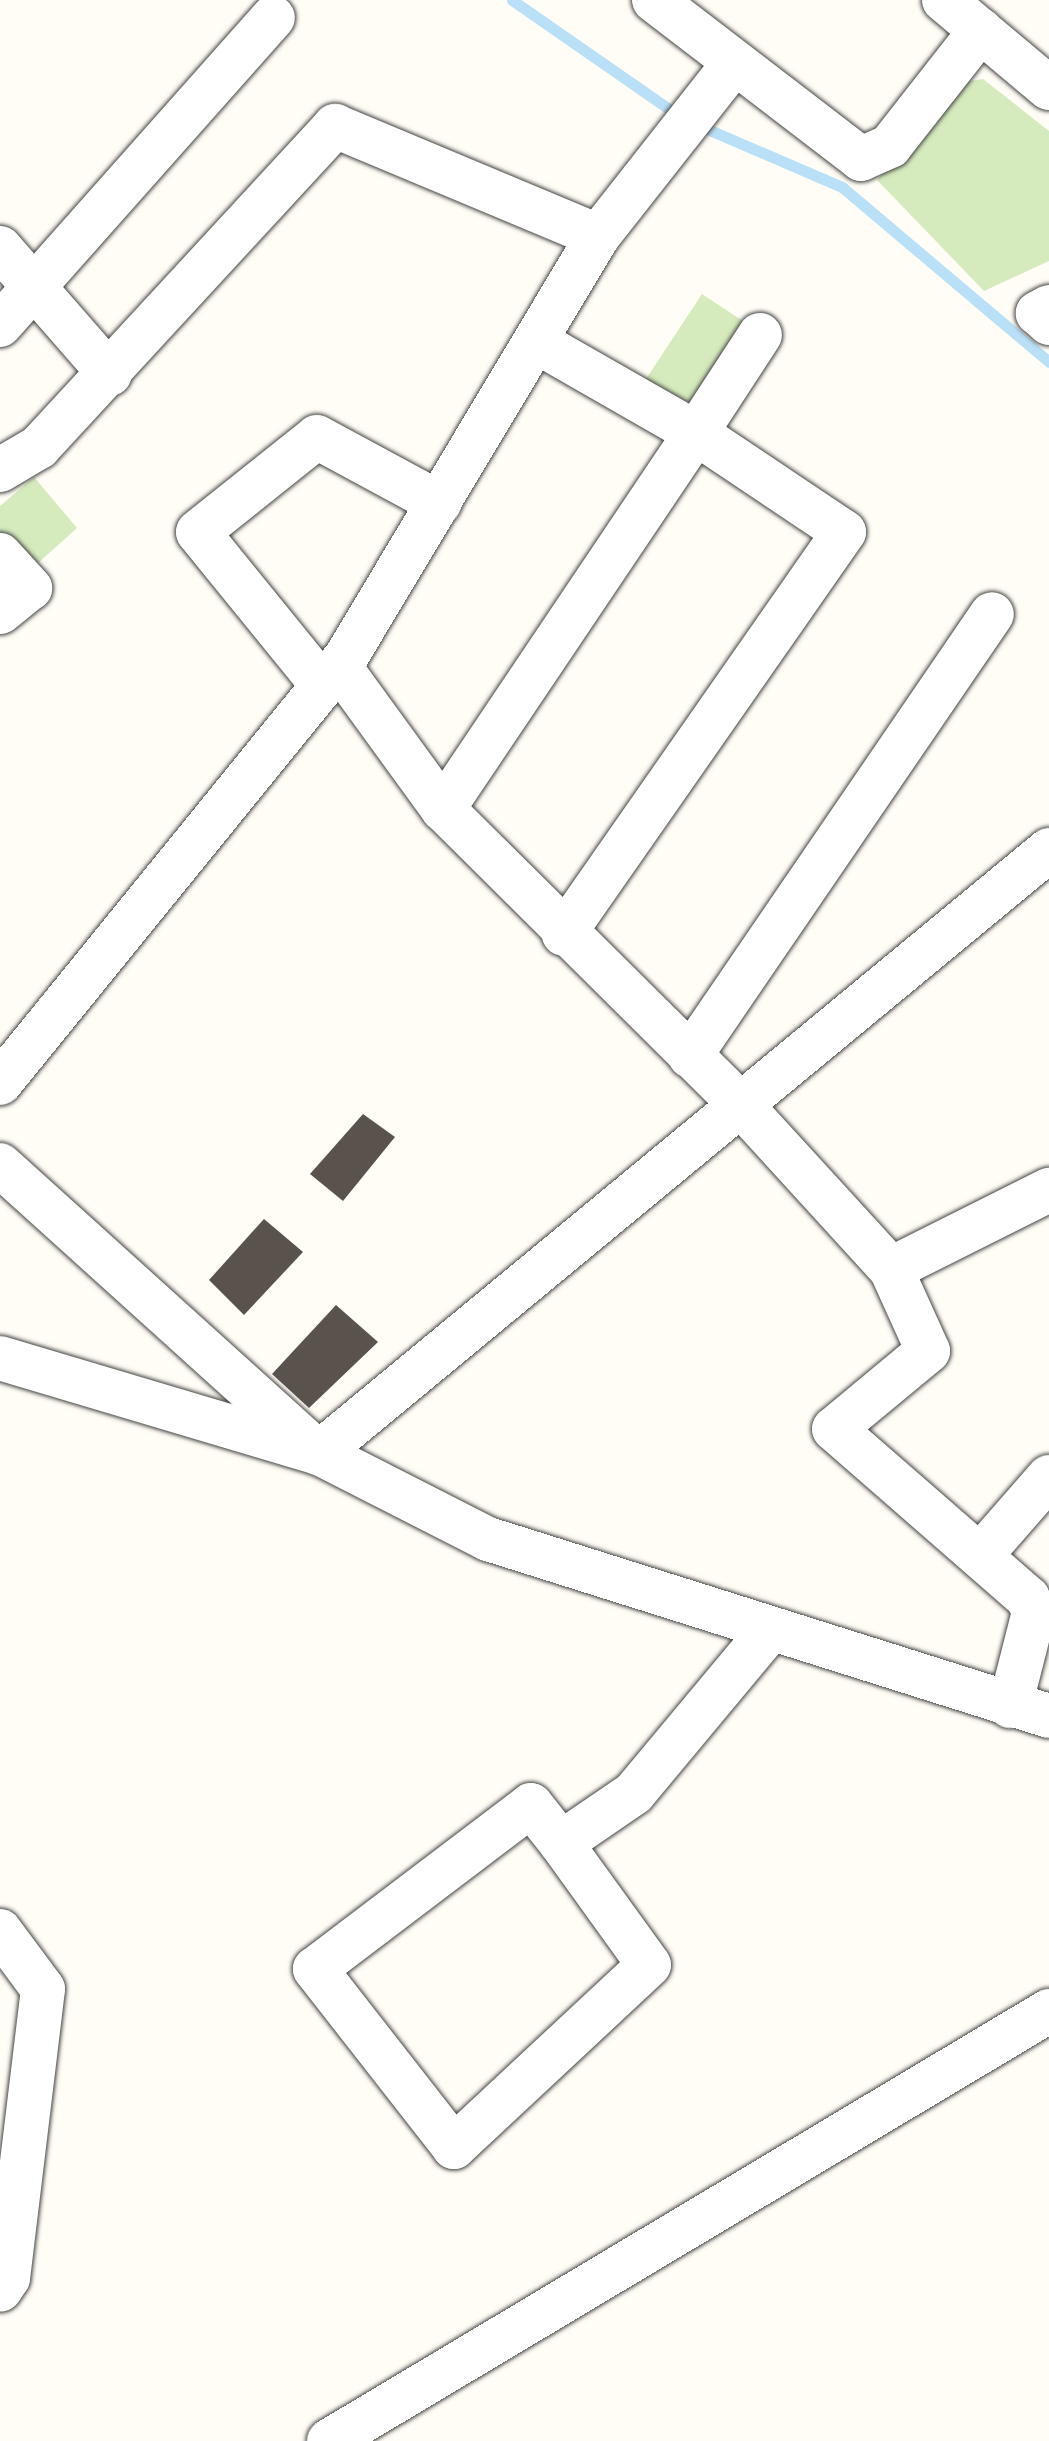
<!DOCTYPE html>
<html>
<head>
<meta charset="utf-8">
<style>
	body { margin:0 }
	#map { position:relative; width:1049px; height:2441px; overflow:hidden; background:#fffdf5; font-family:Literata,serif }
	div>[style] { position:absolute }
	.green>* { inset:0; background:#d5ebbd }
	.stream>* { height:11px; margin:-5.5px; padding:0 5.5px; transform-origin:5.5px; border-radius:5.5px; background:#b9e0f7 }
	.building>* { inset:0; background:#5a524d }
	.roads { filter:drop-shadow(0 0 2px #444) drop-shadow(0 0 2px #444) }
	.minor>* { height:44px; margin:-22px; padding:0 22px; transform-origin:22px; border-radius:22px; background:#fff }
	span { translate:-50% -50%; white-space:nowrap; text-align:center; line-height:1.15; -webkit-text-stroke:8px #fff; paint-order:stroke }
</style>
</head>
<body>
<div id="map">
	<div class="green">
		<div style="clip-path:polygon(983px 79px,1049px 131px,1049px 261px,984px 291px,877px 180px,957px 83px)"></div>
		<div style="clip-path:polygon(702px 294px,749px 325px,701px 399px,675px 403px,644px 382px)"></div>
		<div style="clip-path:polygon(34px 477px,77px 528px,27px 573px,0 543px,0 506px)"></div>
	</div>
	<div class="stream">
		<div style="left:512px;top:0;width:203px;rotate:34.8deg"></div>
		<div style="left:698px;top:125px;width:157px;rotate:23.3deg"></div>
		<div style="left:842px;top:187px;width:271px;rotate:40.2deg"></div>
	</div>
	<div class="building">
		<div style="clip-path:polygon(363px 1114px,395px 1137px,343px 1201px,310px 1174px)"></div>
		<div style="clip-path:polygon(264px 1219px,303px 1252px,244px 1315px,209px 1280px)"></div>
		<div style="clip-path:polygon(336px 1305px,378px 1342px,309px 1408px,272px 1374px)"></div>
	</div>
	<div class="roads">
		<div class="minor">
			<div style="left:654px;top:0;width:261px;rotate:37.5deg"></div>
			<div style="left:861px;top:159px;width:32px;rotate:-24deg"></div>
			<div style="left:890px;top:146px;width:147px;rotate:-51.9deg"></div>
			<div style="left:944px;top:0;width:137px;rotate:40deg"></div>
			<div style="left:0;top:248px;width:167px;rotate:48.9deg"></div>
			<div style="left:1049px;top:307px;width:13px;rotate:151deg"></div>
			<div style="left:1038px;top:313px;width:15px;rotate:42deg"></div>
			<div style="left:0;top:325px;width:411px;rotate:-48.4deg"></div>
			<div style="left:537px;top:342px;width:183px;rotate:29.8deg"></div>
			<div style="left:696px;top:433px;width:117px;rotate:-56.9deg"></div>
			<div style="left:0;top:470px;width:45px;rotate:-30.5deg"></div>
			<div style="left:39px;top:447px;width:437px;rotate:-47.3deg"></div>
			<div style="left:335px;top:126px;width:285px;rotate:22.7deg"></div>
			<div style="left:0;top:555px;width:45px;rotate:47.7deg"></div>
			<div style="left:30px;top:588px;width:38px;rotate:141deg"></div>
			<div style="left:339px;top:666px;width:177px;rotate:54deg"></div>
			<div style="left:443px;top:809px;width:420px;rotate:44.8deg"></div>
			<div style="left:741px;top:1105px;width:222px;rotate:47.6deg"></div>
			<div style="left:891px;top:1269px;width:177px;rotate:-26.6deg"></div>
			<div style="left:323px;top:686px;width:198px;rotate:-129.1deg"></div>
			<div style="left:198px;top:532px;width:152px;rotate:-38.6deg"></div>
			<div style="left:317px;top:437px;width:139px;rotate:28.4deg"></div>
			<div style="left:443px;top:809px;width:453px;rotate:-56.1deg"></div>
			<div style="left:696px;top:433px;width:178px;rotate:33.8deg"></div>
			<div style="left:844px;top:532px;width:490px;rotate:124.9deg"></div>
			<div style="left:690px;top:1056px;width:535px;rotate:-55.66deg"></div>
			<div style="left:0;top:1083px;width:549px;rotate:-50.92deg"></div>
			<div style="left:346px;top:657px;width:491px;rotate:-59.1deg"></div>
			<div style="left:598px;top:236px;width:220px;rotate:-51.8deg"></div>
			<div style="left:0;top:1165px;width:430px;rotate:42.1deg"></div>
			<div style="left:319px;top:1453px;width:190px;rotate:27deg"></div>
			<div style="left:488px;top:1539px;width:588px;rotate:17.51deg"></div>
			<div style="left:891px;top:1269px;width:90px;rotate:65.7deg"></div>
			<div style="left:928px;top:1351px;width:122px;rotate:140.3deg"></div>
			<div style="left:834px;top:1429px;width:257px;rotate:41.1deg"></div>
			<div style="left:1028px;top:1598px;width:15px;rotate:67deg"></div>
			<div style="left:1034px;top:1612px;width:97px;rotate:104.3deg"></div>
			<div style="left:0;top:1358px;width:333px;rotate:16.6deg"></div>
			<div style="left:319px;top:1453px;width:947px;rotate:-39.56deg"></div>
			<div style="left:980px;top:1556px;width:105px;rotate:-48.9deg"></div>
			<div style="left:561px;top:1843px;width:150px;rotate:54.2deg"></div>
			<div style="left:649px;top:1965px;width:267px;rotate:137deg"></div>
			<div style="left:454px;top:2147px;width:226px;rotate:-128deg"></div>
			<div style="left:315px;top:1969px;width:271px;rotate:-37.2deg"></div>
			<div style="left:531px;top:1805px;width:48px;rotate:51.7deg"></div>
			<div style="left:561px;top:1843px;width:88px;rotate:-34.4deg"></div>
			<div style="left:634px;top:1793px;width:212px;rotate:-50.2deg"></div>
			<div style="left:0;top:1931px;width:72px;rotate:53.4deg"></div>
			<div style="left:43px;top:1989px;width:291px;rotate:96.9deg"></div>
			<div style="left:8px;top:2278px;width:14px;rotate:124deg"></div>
			<div style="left:329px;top:2441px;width:839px;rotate:-30.85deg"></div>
		</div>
	</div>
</div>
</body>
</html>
